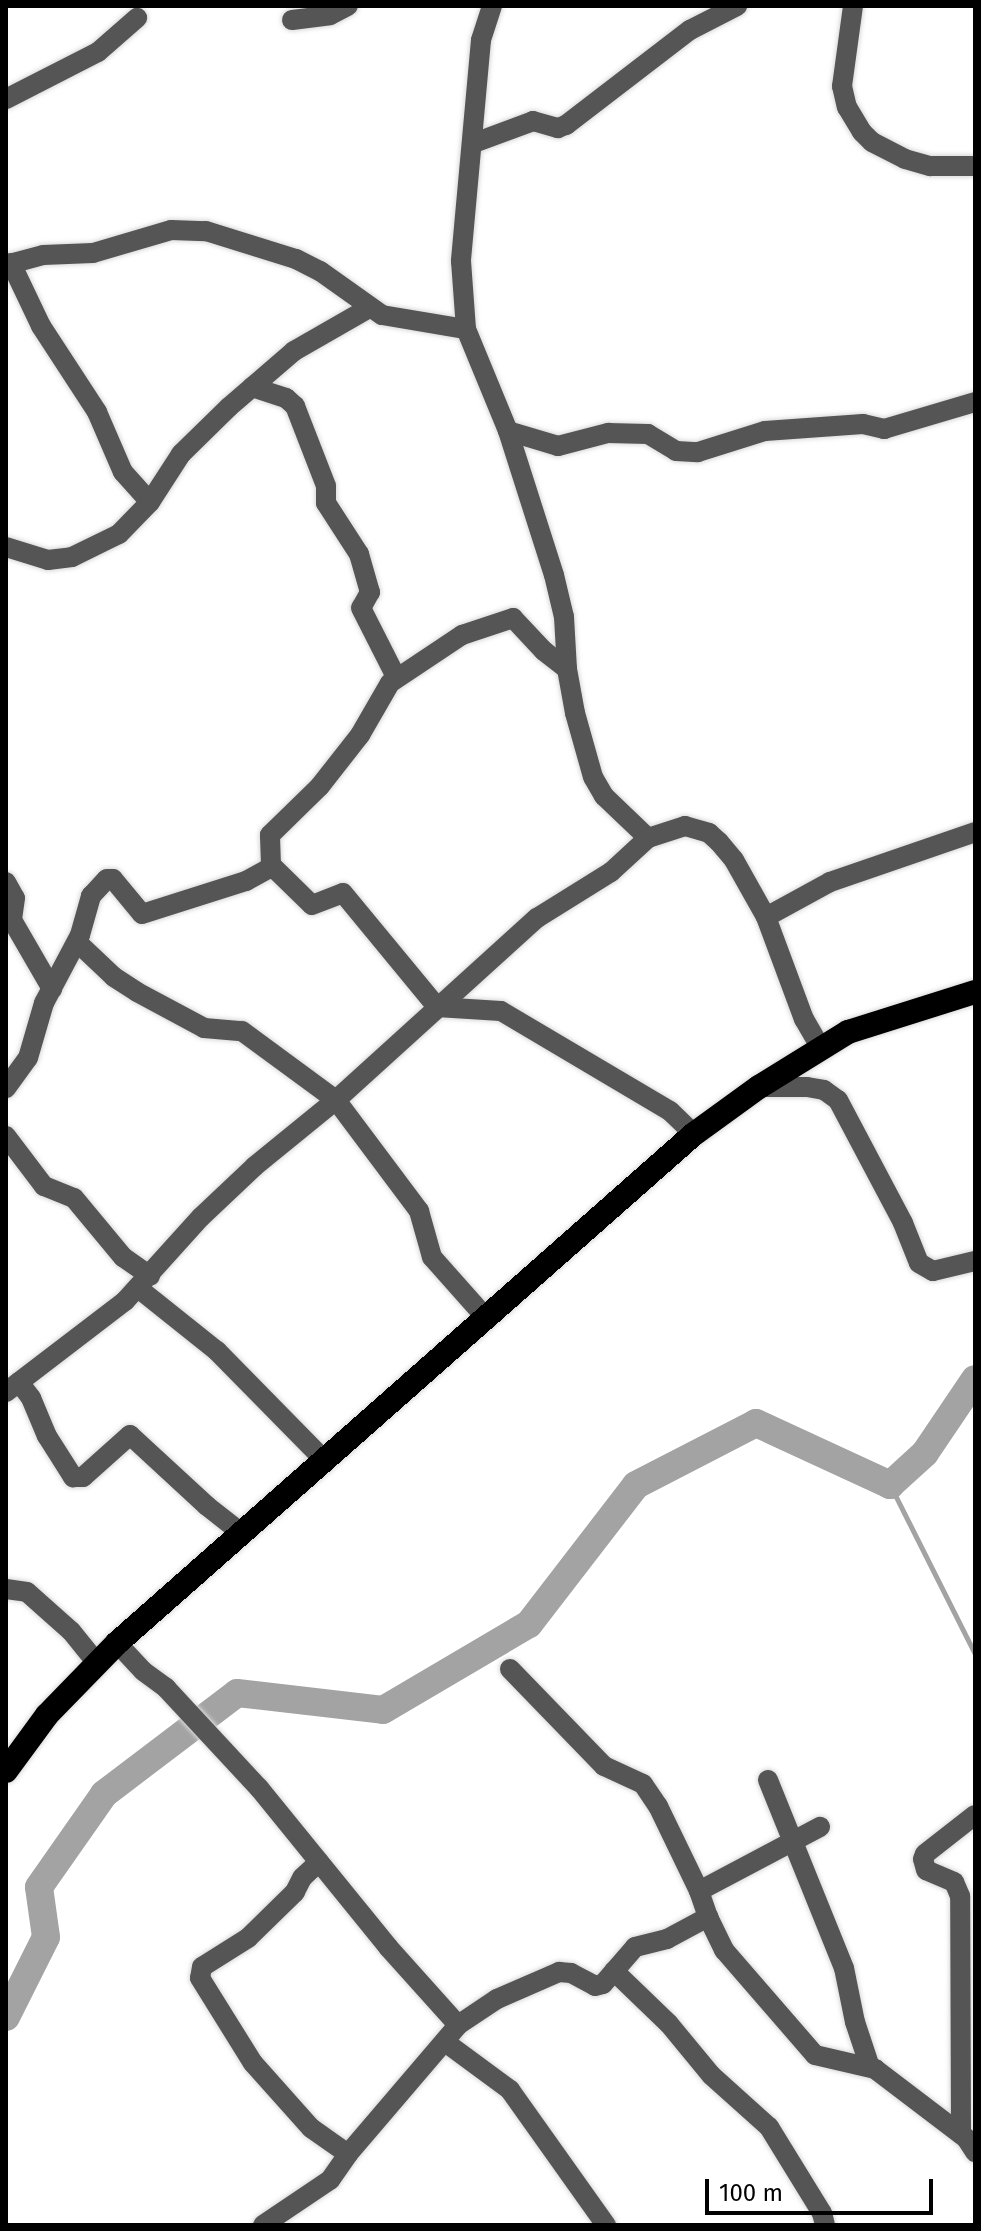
<!DOCTYPE html>
<html>
<head>
<meta charset="utf-8">
<style>
	body { margin:0 }
	#map { position:relative; width:981px; height:2231px; overflow:hidden; background:#fff; font-family:"Fira Sans",sans-serif }
	div>[style] { position:absolute }
	.stream>* { height:5px; margin:-2.5px; padding:0 2.5px; transform-origin:2.5px; border-radius:2.5px; background:#a3a3a3 }
	.river>* { height:28px; margin:-14px; padding:0 14px; transform-origin:14px; border-radius:14px; background:#a3a3a3 }
	.roads { filter:drop-shadow(0 0 2px #dbdbdb) drop-shadow(0 0 2px #dbdbdb) }
	.minor>* { height:20px; margin:-10px; padding:0 10px; transform-origin:10px; border-radius:10px; background:#555 }
	.highway>* { height:24px; margin:-12px; padding:0 12px; transform-origin:12px; border-radius:12px; background:#000 }
	span { translate:-50% -50%; white-space:nowrap; text-align:center; line-height:1.15; -webkit-text-stroke:6px #fff; paint-order:stroke }
	.frame { position:absolute; inset:0; border:8px solid #000; pointer-events:none }
	.scale { position:absolute; left:705px; top:2179px; width:228px; height:36px; box-sizing:border-box; border:4px solid #000; border-top:0; padding-left:10px; font-size:24px; line-height:28px; white-space:nowrap; color:#000; -webkit-text-stroke:6px #fff; paint-order:stroke }
</style>
</head>
<body>
<div id="map">
	<div class="stream">
		<div style="left:890px;top:1485px;width:189px;rotate:63.3deg"></div>
	</div>
	<div class="river">
		<div style="left:6px;top:2017px;width:89px;rotate:-63.4deg"></div>
		<div style="left:46px;top:1937px;width:50px;rotate:-98deg"></div>
		<div style="left:39px;top:1887px;width:113px;rotate:-55deg"></div>
		<div style="left:104px;top:1794px;width:167px;rotate:-37.2deg"></div>
		<div style="left:237px;top:1693px;width:147px;rotate:6.6deg"></div>
		<div style="left:383px;top:1710px;width:169px;rotate:-30.5deg"></div>
		<div style="left:529px;top:1624px;width:175px;rotate:-52.4deg"></div>
		<div style="left:636px;top:1485px;width:135px;rotate:-27.3deg"></div>
		<div style="left:756px;top:1423px;width:148px;rotate:24.8deg"></div>
		<div style="left:890px;top:1485px;width:47px;rotate:-42.4deg"></div>
		<div style="left:925px;top:1453px;width:89px;rotate:-56deg"></div>
	</div>
	<div class="roads">
		<div class="minor">
			<div style="left:492px;top:6px;width:36px;rotate:108deg"></div>
			<div style="left:481px;top:40px;width:222px;rotate:95.2deg"></div>
			<div style="left:461px;top:261px;width:68px;rotate:85.8deg"></div>
			<div style="left:466px;top:329px;width:110px;rotate:67.6deg"></div>
			<div style="left:508px;top:431px;width:151px;rotate:72.3deg"></div>
			<div style="left:554px;top:575px;width:43px;rotate:76.6deg"></div>
			<div style="left:564px;top:617px;width:52px;rotate:86.7deg"></div>
			<div style="left:567px;top:669px;width:45px;rotate:79.7deg"></div>
			<div style="left:575px;top:713px;width:66px;rotate:74.3deg"></div>
			<div style="left:593px;top:777px;width:22px;rotate:60deg"></div>
			<div style="left:604px;top:796px;width:61px;rotate:43.7deg"></div>
			<div style="left:648px;top:838px;width:39px;rotate:-18deg"></div>
			<div style="left:685px;top:826px;width:25px;rotate:16deg"></div>
			<div style="left:709px;top:833px;width:13px;rotate:42deg"></div>
			<div style="left:719px;top:842px;width:23px;rotate:50deg"></div>
			<div style="left:734px;top:860px;width:65px;rotate:60.7deg"></div>
			<div style="left:766px;top:917px;width:109px;rotate:69.6deg"></div>
			<div style="left:804px;top:1019px;width:32px;rotate:60deg"></div>
			<div style="left:853px;top:6px;width:81px;rotate:97.8deg"></div>
			<div style="left:842px;top:86px;width:22px;rotate:77deg"></div>
			<div style="left:847px;top:107px;width:29px;rotate:59deg"></div>
			<div style="left:862px;top:132px;width:14px;rotate:45deg"></div>
			<div style="left:872px;top:142px;width:37px;rotate:27deg"></div>
			<div style="left:905px;top:159px;width:26px;rotate:16deg"></div>
			<div style="left:930px;top:166px;width:45px"></div>
			<div style="left:292px;top:20px;width:38px;rotate:-7deg"></div>
			<div style="left:330px;top:15px;width:20px;rotate:-27deg"></div>
			<div style="left:6px;top:99px;width:103px;rotate:-27.1deg"></div>
			<div style="left:98px;top:52px;width:52px;rotate:-41.1deg"></div>
			<div style="left:474px;top:143px;width:63px;rotate:-20.4deg"></div>
			<div style="left:533px;top:121px;width:26px;rotate:16deg"></div>
			<div style="left:558px;top:128px;width:9px;rotate:-21deg"></div>
			<div style="left:566px;top:125px;width:156px;rotate:-37.5deg"></div>
			<div style="left:690px;top:30px;width:53px;rotate:-27.1deg"></div>
			<div style="left:11px;top:263px;width:70px;rotate:64.5deg"></div>
			<div style="left:41px;top:326px;width:103px;rotate:56.9deg"></div>
			<div style="left:97px;top:412px;width:65px;rotate:66.6deg"></div>
			<div style="left:123px;top:472px;width:40px;rotate:48deg"></div>
			<div style="left:6px;top:265px;width:38px;rotate:-15deg"></div>
			<div style="left:43px;top:255px;width:50px;rotate:-2.3deg"></div>
			<div style="left:93px;top:253px;width:81px;rotate:-16.4deg"></div>
			<div style="left:171px;top:230px;width:35px;rotate:2deg"></div>
			<div style="left:206px;top:231px;width:94px;rotate:17.3deg"></div>
			<div style="left:296px;top:259px;width:27px;rotate:27deg"></div>
			<div style="left:320px;top:271px;width:76px;rotate:35.4deg"></div>
			<div style="left:382px;top:315px;width:85px;rotate:9.5deg"></div>
			<div style="left:252px;top:387px;width:36px;rotate:18deg"></div>
			<div style="left:286px;top:398px;width:12px;rotate:42deg"></div>
			<div style="left:295px;top:406px;width:86px;rotate:68.8deg"></div>
			<div style="left:326px;top:486px;width:17px;rotate:90deg"></div>
			<div style="left:326px;top:503px;width:61px;rotate:57.1deg"></div>
			<div style="left:359px;top:554px;width:40px;rotate:74deg"></div>
			<div style="left:370px;top:592px;width:18px;rotate:119deg"></div>
			<div style="left:361px;top:608px;width:77px;rotate:63.1deg"></div>
			<div style="left:508px;top:431px;width:52px;rotate:16.7deg"></div>
			<div style="left:558px;top:446px;width:52px;rotate:-14.6deg"></div>
			<div style="left:608px;top:433px;width:40px;rotate:1.4deg"></div>
			<div style="left:648px;top:434px;width:33px;rotate:31deg"></div>
			<div style="left:676px;top:451px;width:22px;rotate:3deg"></div>
			<div style="left:698px;top:452px;width:70px;rotate:-17.4deg"></div>
			<div style="left:765px;top:431px;width:98px;rotate:-4.1deg"></div>
			<div style="left:863px;top:424px;width:22px;rotate:13deg"></div>
			<div style="left:884px;top:429px;width:95px;rotate:-16.5deg"></div>
			<div style="left:6px;top:547px;width:44px;rotate:17.2deg"></div>
			<div style="left:48px;top:560px;width:24px;rotate:-7deg"></div>
			<div style="left:72px;top:557px;width:52px;rotate:-26.1deg"></div>
			<div style="left:119px;top:534px;width:45px;rotate:-45.9deg"></div>
			<div style="left:150px;top:502px;width:57px;rotate:-57.1deg"></div>
			<div style="left:181px;top:454px;width:67px;rotate:-44.4deg"></div>
			<div style="left:229px;top:407px;width:86px;rotate:-40.7deg"></div>
			<div style="left:294px;top:351px;width:86px;rotate:-29.8deg"></div>
			<div style="left:271px;top:865px;width:57px;rotate:44.3deg"></div>
			<div style="left:312px;top:905px;width:33px;rotate:-21deg"></div>
			<div style="left:343px;top:893px;width:148px;rotate:50.5deg"></div>
			<div style="left:437px;top:1007px;width:64px;rotate:3.6deg"></div>
			<div style="left:501px;top:1011px;width:196px;rotate:30.6deg"></div>
			<div style="left:670px;top:1111px;width:33px;rotate:44deg"></div>
			<div style="left:6px;top:882px;width:18px;rotate:61deg"></div>
			<div style="left:15px;top:898px;width:22px;rotate:98deg"></div>
			<div style="left:12px;top:920px;width:80px;rotate:59.9deg"></div>
			<div style="left:766px;top:917px;width:73px;rotate:-28.7deg"></div>
			<div style="left:830px;top:882px;width:153px;rotate:-19deg"></div>
			<div style="left:77px;top:942px;width:51px;rotate:43.4deg"></div>
			<div style="left:114px;top:977px;width:27px;rotate:33deg"></div>
			<div style="left:137px;top:992px;width:76px;rotate:28.2deg"></div>
			<div style="left:204px;top:1028px;width:38px;rotate:5deg"></div>
			<div style="left:242px;top:1031px;width:117px;rotate:36.3deg"></div>
			<div style="left:336px;top:1100px;width:139px;rotate:53.2deg"></div>
			<div style="left:419px;top:1211px;width:48px;rotate:74.2deg"></div>
			<div style="left:432px;top:1257px;width:83px;rotate:48.4deg"></div>
			<div style="left:759px;top:1087px;width:48px"></div>
			<div style="left:807px;top:1087px;width:17px;rotate:10deg"></div>
			<div style="left:824px;top:1090px;width:17px;rotate:36deg"></div>
			<div style="left:838px;top:1100px;width:139px;rotate:62.1deg"></div>
			<div style="left:903px;top:1223px;width:43px;rotate:68.2deg"></div>
			<div style="left:919px;top:1263px;width:16px;rotate:30deg"></div>
			<div style="left:933px;top:1271px;width:43px;rotate:-13.4deg"></div>
			<div style="left:6px;top:1088px;width:37px;rotate:-54deg"></div>
			<div style="left:28px;top:1058px;width:57px;rotate:-73.8deg"></div>
			<div style="left:44px;top:1003px;width:77px;rotate:-62.1deg"></div>
			<div style="left:80px;top:935px;width:41px;rotate:-74.2deg"></div>
			<div style="left:91px;top:896px;width:23px;rotate:-47deg"></div>
			<div style="left:107px;top:879px;width:6px"></div>
			<div style="left:113px;top:879px;width:45px;rotate:50.4deg"></div>
			<div style="left:142px;top:914px;width:109px;rotate:-17.6deg"></div>
			<div style="left:246px;top:881px;width:25px;rotate:-29deg"></div>
			<div style="left:268px;top:869px;width:5px;rotate:-53deg"></div>
			<div style="left:271px;top:865px;width:30px;rotate:-92deg"></div>
			<div style="left:270px;top:835px;width:70px;rotate:-44.4deg"></div>
			<div style="left:320px;top:786px;width:65px;rotate:-51.9deg"></div>
			<div style="left:360px;top:735px;width:60px;rotate:-60deg"></div>
			<div style="left:390px;top:683px;width:87px;rotate:-33.7deg"></div>
			<div style="left:462px;top:635px;width:54px;rotate:-18.4deg"></div>
			<div style="left:513px;top:618px;width:45px;rotate:46.8deg"></div>
			<div style="left:544px;top:651px;width:29px;rotate:38deg"></div>
			<div style="left:6px;top:1136px;width:63px;rotate:52.8deg"></div>
			<div style="left:44px;top:1186px;width:32px;rotate:22deg"></div>
			<div style="left:74px;top:1198px;width:77px;rotate:50.3deg"></div>
			<div style="left:123px;top:1257px;width:33px;rotate:35deg"></div>
			<div style="left:138px;top:1288px;width:101px;rotate:38.6deg"></div>
			<div style="left:217px;top:1351px;width:153px;rotate:45.5deg"></div>
			<div style="left:19px;top:1382px;width:20px;rotate:53deg"></div>
			<div style="left:31px;top:1398px;width:41px;rotate:67.2deg"></div>
			<div style="left:47px;top:1436px;width:49px;rotate:57.6deg"></div>
			<div style="left:73px;top:1477px;width:10px"></div>
			<div style="left:83px;top:1477px;width:63px;rotate:-41.8deg"></div>
			<div style="left:130px;top:1435px;width:105px;rotate:42.7deg"></div>
			<div style="left:207px;top:1506px;width:42px;rotate:38.2deg"></div>
			<div style="left:6px;top:1392px;width:150px;rotate:-37.4deg"></div>
			<div style="left:125px;top:1301px;width:113px;rotate:-47.9deg"></div>
			<div style="left:201px;top:1217px;width:74px;rotate:-43.4deg"></div>
			<div style="left:255px;top:1166px;width:104px;rotate:-39.2deg"></div>
			<div style="left:336px;top:1100px;width:271px;rotate:-42.2deg"></div>
			<div style="left:537px;top:918px;width:87px;rotate:-31.9deg"></div>
			<div style="left:611px;top:872px;width:50px;rotate:-42.6deg"></div>
			<div style="left:6px;top:1589px;width:21px;rotate:8deg"></div>
			<div style="left:27px;top:1592px;width:59px;rotate:41.6deg"></div>
			<div style="left:71px;top:1631px;width:40px;rotate:51deg"></div>
			<div style="left:117px;top:1643px;width:38px;rotate:47deg"></div>
			<div style="left:143px;top:1671px;width:29px;rotate:36deg"></div>
			<div style="left:166px;top:1688px;width:137px;rotate:47.1deg"></div>
			<div style="left:259px;top:1788px;width:205px;rotate:50.9deg"></div>
			<div style="left:388px;top:1947px;width:105px;rotate:48.1deg"></div>
			<div style="left:458px;top:2025px;width:47px;rotate:-33.7deg"></div>
			<div style="left:497px;top:1999px;width:68px;rotate:-23.5deg"></div>
			<div style="left:559px;top:1972px;width:12px;rotate:5deg"></div>
			<div style="left:571px;top:1973px;width:27px;rotate:28deg"></div>
			<div style="left:595px;top:1986px;width:8px;rotate:-14deg"></div>
			<div style="left:603px;top:1984px;width:49px;rotate:-49.1deg"></div>
			<div style="left:635px;top:1947px;width:33px;rotate:-14deg"></div>
			<div style="left:667px;top:1939px;width:47px;rotate:-28.2deg"></div>
			<div style="left:708px;top:1917px;width:28px;rotate:-109deg"></div>
			<div style="left:699px;top:1891px;width:137px;rotate:-27.9deg"></div>
			<div style="left:510px;top:1669px;width:135px;rotate:45.9deg"></div>
			<div style="left:604px;top:1766px;width:43px;rotate:24.8deg"></div>
			<div style="left:643px;top:1784px;width:27px;rotate:56deg"></div>
			<div style="left:658px;top:1806px;width:94px;rotate:64.2deg"></div>
			<div style="left:768px;top:1780px;width:203px;rotate:68deg"></div>
			<div style="left:844px;top:1968px;width:55px;rotate:78.5deg"></div>
			<div style="left:855px;top:2022px;width:47px;rotate:71.6deg"></div>
			<div style="left:319px;top:1862px;width:23px;rotate:137deg"></div>
			<div style="left:302px;top:1878px;width:16px;rotate:117deg"></div>
			<div style="left:295px;top:1892px;width:66px;rotate:135.6deg"></div>
			<div style="left:248px;top:1938px;width:54px;rotate:147.8deg"></div>
			<div style="left:202px;top:1967px;width:11px;rotate:100deg"></div>
			<div style="left:200px;top:1978px;width:100px;rotate:58.1deg"></div>
			<div style="left:253px;top:2063px;width:87px;rotate:48.3deg"></div>
			<div style="left:311px;top:2128px;width:45px;rotate:35.1deg"></div>
			<div style="left:708px;top:1917px;width:37px;rotate:64deg"></div>
			<div style="left:724px;top:1950px;width:139px;rotate:49.1deg"></div>
			<div style="left:815px;top:2055px;width:62px;rotate:13.1deg"></div>
			<div style="left:875px;top:2069px;width:114px;rotate:37.2deg"></div>
			<div style="left:966px;top:2138px;width:17px;rotate:57deg"></div>
			<div style="left:614px;top:1971px;width:76px;rotate:43.9deg"></div>
			<div style="left:669px;top:2024px;width:66px;rotate:50.5deg"></div>
			<div style="left:711px;top:2075px;width:78px;rotate:41.9deg"></div>
			<div style="left:769px;top:2127px;width:101px;rotate:58.4deg"></div>
			<div style="left:822px;top:2213px;width:12px;rotate:76deg"></div>
			<div style="left:445px;top:2042px;width:81px;rotate:36.4deg"></div>
			<div style="left:510px;top:2090px;width:166px;rotate:54.6deg"></div>
			<div style="left:961px;top:2134px;width:238px;rotate:-90.2deg"></div>
			<div style="left:960px;top:1896px;width:15px;rotate:-113deg"></div>
			<div style="left:954px;top:1882px;width:30px;rotate:-157deg"></div>
			<div style="left:926px;top:1870px;width:11px;rotate:-105deg"></div>
			<div style="left:923px;top:1859px;width:5px;rotate:-68deg"></div>
			<div style="left:925px;top:1854px;width:63px;rotate:-38deg"></div>
			<div style="left:263px;top:2225px;width:81px;rotate:-33.9deg"></div>
			<div style="left:330px;top:2180px;width:32px;rotate:-55deg"></div>
			<div style="left:348px;top:2154px;width:170px;rotate:-49.5deg"></div>
		</div>
		<div class="highway">
			<div style="left:6px;top:1771px;width:69px;rotate:-53.8deg"></div>
			<div style="left:47px;top:1715px;width:100px;rotate:-45.8deg"></div>
			<div style="left:117px;top:1643px;width:769px;rotate:-41.42deg"></div>
			<div style="left:694px;top:1134px;width:80px;rotate:-35.9deg"></div>
			<div style="left:759px;top:1087px;width:105px;rotate:-31.7deg"></div>
			<div style="left:848px;top:1032px;width:133px;rotate:-17.5deg"></div>
		</div>
	</div>
	<div class="frame"></div>
	<div class="scale">100 m</div>
</div>
</body>
</html>
